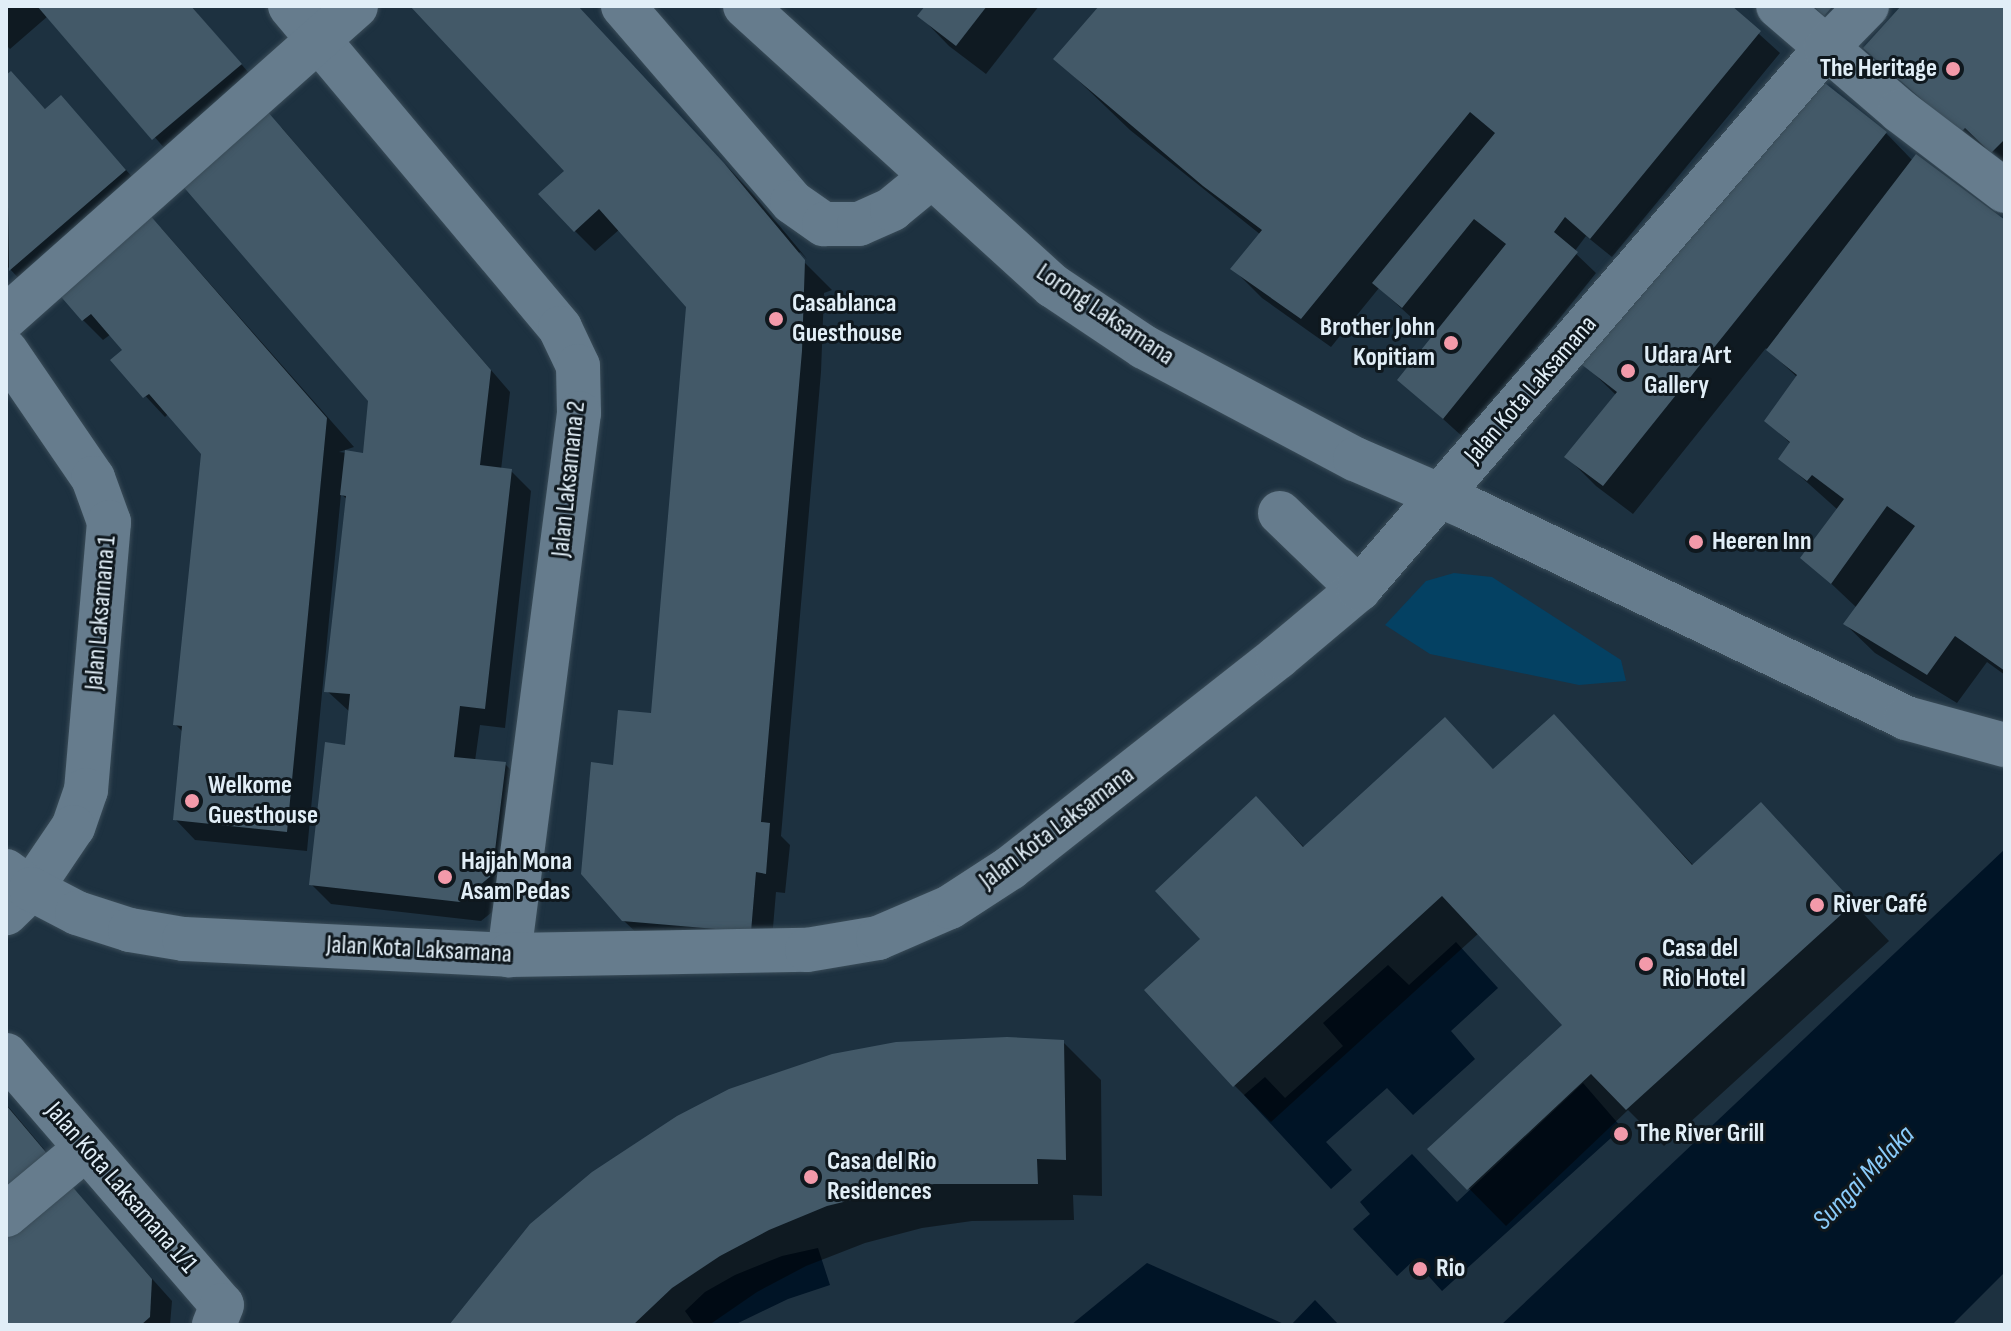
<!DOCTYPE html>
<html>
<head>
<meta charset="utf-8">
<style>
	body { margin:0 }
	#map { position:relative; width:2011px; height:1331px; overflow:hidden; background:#1d3140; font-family:"Sofia Sans Condensed",sans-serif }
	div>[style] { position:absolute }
	.green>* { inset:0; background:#044163 }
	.water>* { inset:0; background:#001426 }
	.shadow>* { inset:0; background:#0007 }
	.building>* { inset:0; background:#435968 }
	.roads { filter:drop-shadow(0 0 2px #3a4c58) drop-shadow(0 0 2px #3a4c58) }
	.minor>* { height:44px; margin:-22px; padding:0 22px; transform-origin:22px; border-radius:22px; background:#667c8d }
	.dots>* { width:22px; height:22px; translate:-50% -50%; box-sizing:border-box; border:4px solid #0f181e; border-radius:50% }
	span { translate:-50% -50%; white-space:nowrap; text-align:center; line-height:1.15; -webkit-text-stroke:6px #0f181e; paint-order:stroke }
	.poi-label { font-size:26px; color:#e1eef7; font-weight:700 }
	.right { translate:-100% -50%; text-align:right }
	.left { translate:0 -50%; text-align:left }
	.street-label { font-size:26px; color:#e1eef7 }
	.water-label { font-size:28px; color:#8acbfa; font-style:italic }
	.frame { position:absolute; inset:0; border:8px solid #e1eef7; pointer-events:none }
</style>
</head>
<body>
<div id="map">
	<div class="green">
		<div style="clip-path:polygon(1454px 573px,1492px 577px,1621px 660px,1626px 681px,1579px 685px,1430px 654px,1385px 625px,1426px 581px)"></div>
	</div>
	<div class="water">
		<div style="clip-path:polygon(2005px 849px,2005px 1272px,1952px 1325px,1501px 1325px)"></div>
		<div style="clip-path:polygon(1456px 942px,1498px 988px,1451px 1031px,1475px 1059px,1413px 1115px,1387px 1088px,1326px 1142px,1352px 1170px,1331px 1189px,1244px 1095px,1265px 1077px,1285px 1098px,1343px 1046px,1323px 1023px,1388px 965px,1409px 985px)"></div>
		<div style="clip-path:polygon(1583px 1083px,1622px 1128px,1442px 1291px,1414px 1260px,1397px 1276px,1353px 1229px,1370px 1214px,1360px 1202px,1412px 1154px,1457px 1202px)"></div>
		<div style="clip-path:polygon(818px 1248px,830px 1285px,788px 1299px,734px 1325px,695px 1325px,685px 1311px,705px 1292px,735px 1275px,782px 1256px)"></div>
		<div style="clip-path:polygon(1147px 1263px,1286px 1325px,1071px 1325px)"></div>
		<div style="clip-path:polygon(1315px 1300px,1339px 1325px,1291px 1325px)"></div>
	</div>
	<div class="shadow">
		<div style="clip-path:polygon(6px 6px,191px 6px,260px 86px,174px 159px,48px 16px,10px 49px,6px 45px)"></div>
		<div style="clip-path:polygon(413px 6px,576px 6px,754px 195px,807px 259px,800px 252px,797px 255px,832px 290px,824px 293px,821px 372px,781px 836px,790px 845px,785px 893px,776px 892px,771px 951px,644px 940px,623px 920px,653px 716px,688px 306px,620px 229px,595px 251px,575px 231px,566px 172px)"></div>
		<div style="clip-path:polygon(928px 6px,1039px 6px,986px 74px,949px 46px,920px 16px)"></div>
		<div style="clip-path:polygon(1102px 6px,1728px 6px,1780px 53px,1612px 257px,1586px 236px,1574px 252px,1596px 273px,1464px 438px,1400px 380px,1434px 338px,1379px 288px,1331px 347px,1262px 298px,1233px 269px,1261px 235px,1130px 130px,1056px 59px)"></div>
		<div style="clip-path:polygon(1905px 6px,2005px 6px,2005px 164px,1986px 146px,1981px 152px,1885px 67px)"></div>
		<div style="clip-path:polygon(11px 73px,47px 111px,61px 98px,145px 191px,30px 290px,6px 265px,6px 78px)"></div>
		<div style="clip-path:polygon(281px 127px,510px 392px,501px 470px,511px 471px,531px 491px,505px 728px,480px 725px,475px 761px,505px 764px,525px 784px,512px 896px,481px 921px,331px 904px,311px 884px,346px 747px,350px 712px,327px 691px,348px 500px,341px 494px,307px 851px,195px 840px,175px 819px,184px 733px,175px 724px,203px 454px,168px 414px,165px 417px,113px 361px,125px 350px,111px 334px,103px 340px,83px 320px,161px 228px,354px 447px,339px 452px,364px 455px,370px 400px)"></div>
		<div style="clip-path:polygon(1886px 133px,1913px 161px,2005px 222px,2005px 675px,1987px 662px,1957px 703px,1875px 653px,1845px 624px,1857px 608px,1803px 557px,1838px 510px,1781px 459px,1791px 444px,1766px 420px,1797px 377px,1766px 348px,1633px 514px,1596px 486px,1567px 457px,1617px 396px,1584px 364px)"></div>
		<div style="clip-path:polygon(1554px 717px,1694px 866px,1761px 805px,1889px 941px,1664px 1146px,1628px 1110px,1506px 1226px,1430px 1149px,1565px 1025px,1479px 933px,1271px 1122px,1234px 1085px,1203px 939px,1256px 799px,1305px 848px,1445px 720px,1495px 771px)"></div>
		<div style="clip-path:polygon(1063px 1042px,1101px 1080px,1102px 1196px,1073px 1195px,1074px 1220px,972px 1221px,922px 1228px,865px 1243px,806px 1266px,757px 1292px,709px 1325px,452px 1325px)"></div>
		<div style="clip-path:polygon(6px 1104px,69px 1179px,6px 1231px)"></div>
		<div style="clip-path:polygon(70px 1187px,172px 1301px,170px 1325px,6px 1325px,6px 1241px)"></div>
	</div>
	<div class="building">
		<div style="clip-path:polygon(37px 6px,191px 6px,242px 64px,152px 140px)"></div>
		<div style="clip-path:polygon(410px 6px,578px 6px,724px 163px,805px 260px,802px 351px,761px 822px,770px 823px,766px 874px,756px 872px,751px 932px,622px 921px,581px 874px,591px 762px,613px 765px,618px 710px,651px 713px,686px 307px,599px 209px,574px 232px,538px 194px,564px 171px)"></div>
		<div style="clip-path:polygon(925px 6px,987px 6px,956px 46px,917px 16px)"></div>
		<div style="clip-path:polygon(1099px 6px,1732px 6px,1761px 31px,1590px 239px,1565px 217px,1554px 232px,1578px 252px,1443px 419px,1397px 380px,1506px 244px,1474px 219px,1402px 308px,1372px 283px,1495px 133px,1470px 112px,1301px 319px,1230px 269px,1262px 230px,1203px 186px,1053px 59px)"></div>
		<div style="clip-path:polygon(1813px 6px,1833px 6px,1824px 16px)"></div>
		<div style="clip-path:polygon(1901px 6px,2005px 6px,2005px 139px,1991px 153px,1965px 128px,1960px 133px,1863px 48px)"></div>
		<div style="clip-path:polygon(11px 71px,45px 109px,61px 95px,126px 170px,9px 271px,6px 75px)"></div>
		<div style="clip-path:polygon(1821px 80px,1887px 132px,1603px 486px,1564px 457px,1617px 392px,1581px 364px)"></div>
		<div style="clip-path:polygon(261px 104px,491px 370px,480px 465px,512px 469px,485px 709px,460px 706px,454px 757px,506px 762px,492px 875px,460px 902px,309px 885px,325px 742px,345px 745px,350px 694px,324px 692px,346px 496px,340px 495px,345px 450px,363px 453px,368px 401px,175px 177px)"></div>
		<div style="clip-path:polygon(1916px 154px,2005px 220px,2005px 671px,1955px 636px,1927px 675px,1843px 624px,1915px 526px,1887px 506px,1831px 584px,1800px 558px,1844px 499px,1812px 475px,1807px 481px,1778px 459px,1790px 442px,1764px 421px,1797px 375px,1766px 350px)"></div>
		<div style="clip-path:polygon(141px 205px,327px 418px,287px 832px,173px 820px,182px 726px,173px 725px,201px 454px,149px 394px,143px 398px,110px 360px,122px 350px,91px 314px,82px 321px,50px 284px)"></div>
		<div style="clip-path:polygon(1554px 714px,1692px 865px,1761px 802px,1854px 903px,1626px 1110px,1591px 1074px,1467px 1190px,1427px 1149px,1562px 1025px,1442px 896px,1233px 1087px,1144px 990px,1200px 939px,1155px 891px,1256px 796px,1303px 847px,1445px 717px,1493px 769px)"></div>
		<div style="clip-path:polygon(1007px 1037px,1064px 1040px,1066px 1160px,1037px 1159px,1038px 1184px,934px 1184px,884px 1192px,827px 1206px,769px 1230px,720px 1256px,672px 1288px,633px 1325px,449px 1325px,530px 1224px,592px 1172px,677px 1116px,729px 1089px,832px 1054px,896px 1042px)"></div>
		<div style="clip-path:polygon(6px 1105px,50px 1157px,6px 1194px)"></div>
		<div style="clip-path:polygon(70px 1184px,152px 1279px,150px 1317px,141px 1325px,6px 1325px,6px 1238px)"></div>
	</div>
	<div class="roads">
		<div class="minor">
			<div style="left:290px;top:6px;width:420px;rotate:50deg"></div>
			<div style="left:560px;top:328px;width:42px;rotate:64.7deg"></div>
			<div style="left:578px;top:366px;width:47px;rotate:88.8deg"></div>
			<div style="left:579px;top:413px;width:547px;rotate:97.36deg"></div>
			<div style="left:623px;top:6px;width:259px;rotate:49.2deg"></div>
			<div style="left:792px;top:202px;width:39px;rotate:35deg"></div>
			<div style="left:824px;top:224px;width:35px"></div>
			<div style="left:859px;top:224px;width:36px;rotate:-24deg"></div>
			<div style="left:892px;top:209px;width:50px;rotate:-39.4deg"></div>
			<div style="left:745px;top:6px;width:416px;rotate:42.3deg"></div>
			<div style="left:1053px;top:286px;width:110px;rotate:33.8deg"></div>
			<div style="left:1144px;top:347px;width:239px;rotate:28deg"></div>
			<div style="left:1355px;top:459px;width:121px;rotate:23.4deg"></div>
			<div style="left:1466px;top:507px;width:488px;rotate:25.6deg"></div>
			<div style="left:1906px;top:718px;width:103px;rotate:15.3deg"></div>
			<div style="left:1778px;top:6px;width:161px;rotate:40.7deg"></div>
			<div style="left:1900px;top:111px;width:132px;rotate:37.3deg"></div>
			<div style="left:6px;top:317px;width:468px;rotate:-41.6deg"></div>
			<div style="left:6px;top:351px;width:154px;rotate:55.6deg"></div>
			<div style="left:93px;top:478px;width:47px;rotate:70deg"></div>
			<div style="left:109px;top:522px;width:269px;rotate:94.9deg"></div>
			<div style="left:86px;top:790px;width:39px;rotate:109deg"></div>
			<div style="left:73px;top:827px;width:75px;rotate:124.1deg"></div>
			<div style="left:31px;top:889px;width:35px;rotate:136deg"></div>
			<div style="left:1280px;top:513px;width:110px;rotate:43.9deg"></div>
			<div style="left:6px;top:871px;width:31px;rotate:36deg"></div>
			<div style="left:31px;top:889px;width:52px;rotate:27.6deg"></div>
			<div style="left:77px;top:913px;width:56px;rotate:17.8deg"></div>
			<div style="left:130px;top:930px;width:55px;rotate:9.5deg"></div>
			<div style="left:184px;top:939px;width:325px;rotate:2.8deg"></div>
			<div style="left:509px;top:955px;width:298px;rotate:-1deg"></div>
			<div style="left:807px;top:950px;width:72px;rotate:-9.6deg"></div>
			<div style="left:878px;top:938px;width:78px;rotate:-23.3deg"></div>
			<div style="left:950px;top:907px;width:72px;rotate:-33deg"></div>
			<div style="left:1010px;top:868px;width:341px;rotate:-38.2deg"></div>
			<div style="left:1278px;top:657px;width:106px;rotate:-40deg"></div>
			<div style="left:1359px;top:589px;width:715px;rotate:-49.2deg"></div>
			<div style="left:1826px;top:48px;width:59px;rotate:-45.7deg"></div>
			<div style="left:6px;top:1055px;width:330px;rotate:49.2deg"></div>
			<div style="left:222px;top:1305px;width:22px;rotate:112deg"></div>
			<div style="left:6px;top:1215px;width:104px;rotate:-39.9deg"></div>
		</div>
	</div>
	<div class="dots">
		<div style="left:1953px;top:69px;background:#f39aaa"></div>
		<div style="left:776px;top:319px;background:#f39aaa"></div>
		<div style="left:1451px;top:343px;background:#f39aaa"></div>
		<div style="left:1628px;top:371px;background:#f39aaa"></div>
		<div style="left:1696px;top:542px;background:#f39aaa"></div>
		<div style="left:192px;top:801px;background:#f39aaa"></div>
		<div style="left:445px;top:877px;background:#f39aaa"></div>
		<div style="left:1817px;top:905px;background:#f39aaa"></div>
		<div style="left:1646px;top:964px;background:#f39aaa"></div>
		<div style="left:1621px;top:1134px;background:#f39aaa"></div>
		<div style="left:811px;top:1177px;background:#f39aaa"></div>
		<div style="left:1420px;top:1269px;background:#f39aaa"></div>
	</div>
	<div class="poi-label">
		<span class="right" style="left:1937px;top:69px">The Heritage</span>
		<span class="left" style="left:792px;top:319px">Casablanca<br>Guesthouse</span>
		<span class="right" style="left:1435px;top:343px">Brother John<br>Kopitiam</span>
		<span class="left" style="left:1644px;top:371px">Udara Art<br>Gallery</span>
		<span class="left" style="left:1712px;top:542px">Heeren Inn</span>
		<span class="left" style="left:208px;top:801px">Welkome<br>Guesthouse</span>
		<span class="left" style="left:461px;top:877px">Hajjah Mona<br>Asam Pedas</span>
		<span class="left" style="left:1833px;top:905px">River Café</span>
		<span class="left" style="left:1662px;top:964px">Casa del<br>Rio Hotel</span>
		<span class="left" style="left:1637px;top:1134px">The River Grill</span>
		<span class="left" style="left:827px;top:1177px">Casa del Rio<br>Residences</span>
		<span class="left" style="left:1436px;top:1269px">Rio</span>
	</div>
	<div class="street-label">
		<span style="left:1105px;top:315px;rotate:34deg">Lorong Laksamana</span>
		<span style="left:1531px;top:390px;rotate:-49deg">Jalan Kota Laksamana</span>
		<span style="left:569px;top:479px;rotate:-84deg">Jalan Laksamana 2</span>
		<span style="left:101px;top:613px;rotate:-85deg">Jalan Laksamana 1</span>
		<span style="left:1057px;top:828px;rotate:-37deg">Jalan Kota Laksamana</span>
		<span style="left:419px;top:950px;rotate:3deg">Jalan Kota Laksamana</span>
		<span style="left:121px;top:1188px;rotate:49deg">Jalan Kota Laksamana 1/1</span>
	</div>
	<div class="water-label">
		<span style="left:1864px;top:1178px;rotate:-46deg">Sungai Melaka</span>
	</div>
	<div class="frame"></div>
</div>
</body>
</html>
